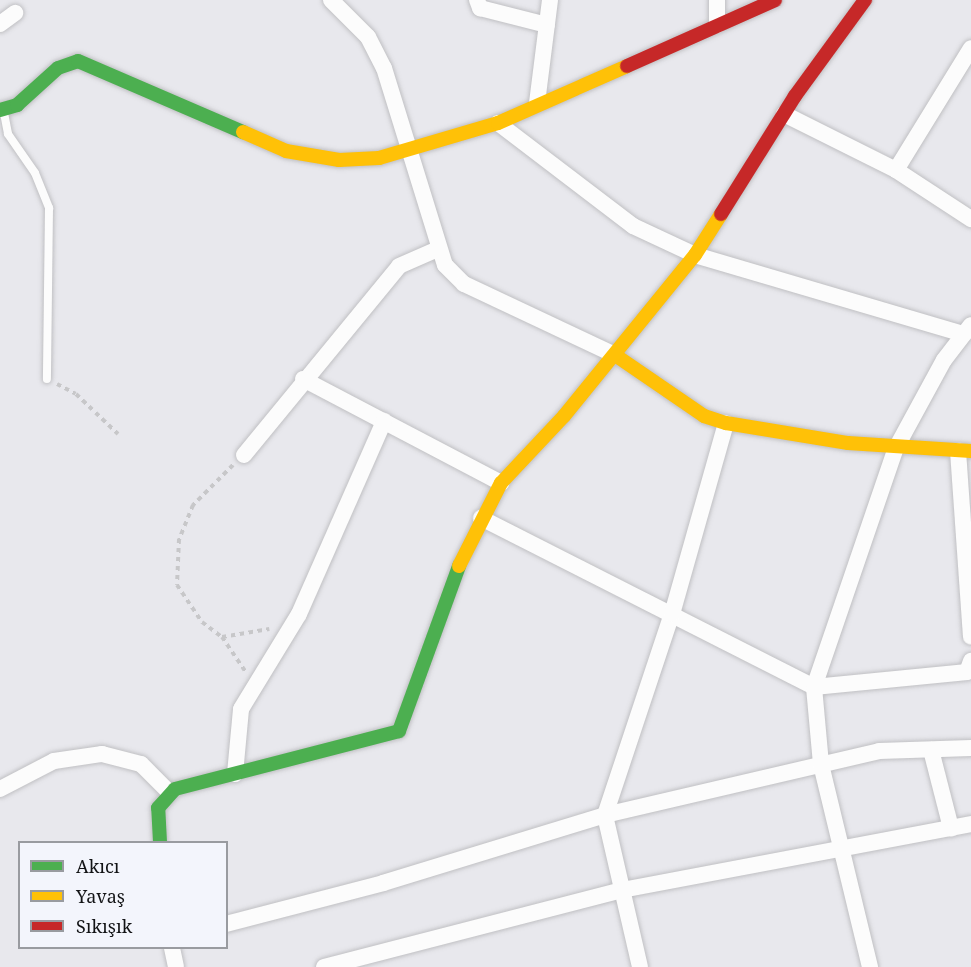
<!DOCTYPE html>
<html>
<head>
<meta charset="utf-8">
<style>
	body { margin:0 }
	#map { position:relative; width:971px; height:967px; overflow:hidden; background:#e8e8ed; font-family:"Noto Serif",serif }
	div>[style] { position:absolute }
	.path>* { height:4px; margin-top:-2px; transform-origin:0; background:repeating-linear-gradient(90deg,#c7c7c9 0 4.5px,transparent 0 9px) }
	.roads { filter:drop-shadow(0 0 2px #c0c0c3) drop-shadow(0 0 2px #c0c0c3) }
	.lane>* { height:8px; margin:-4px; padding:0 4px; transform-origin:4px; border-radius:4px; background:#fcfcfc }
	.street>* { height:16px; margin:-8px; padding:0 8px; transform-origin:8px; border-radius:8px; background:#fcfcfc }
	.fast>* { height:14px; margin:-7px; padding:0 7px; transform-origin:7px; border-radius:7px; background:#4caf50 }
	.slow>* { height:14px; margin:-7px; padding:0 7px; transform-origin:7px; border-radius:7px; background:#ffc107 }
	.jam>* { height:14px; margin:-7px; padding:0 7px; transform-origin:7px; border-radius:7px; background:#c62828 }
	span { translate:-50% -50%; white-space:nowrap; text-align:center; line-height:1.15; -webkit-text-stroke:4.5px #f3f5fc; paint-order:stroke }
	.legend { position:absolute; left:18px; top:841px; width:210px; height:108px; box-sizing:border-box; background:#f3f5fc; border:2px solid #999ba0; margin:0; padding:8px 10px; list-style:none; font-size:18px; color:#121315 }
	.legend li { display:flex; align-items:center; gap:12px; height:30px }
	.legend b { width:30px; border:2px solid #999ba0 }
</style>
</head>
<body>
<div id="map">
	<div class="path">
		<div style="left:57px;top:384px;width:21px;rotate:28deg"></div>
		<div style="left:76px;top:394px;width:58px;rotate:43.6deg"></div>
		<div style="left:233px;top:465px;width:57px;rotate:135deg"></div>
		<div style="left:193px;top:505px;width:37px;rotate:112deg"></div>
		<div style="left:179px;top:539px;width:46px;rotate:92.5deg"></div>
		<div style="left:177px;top:585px;width:45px;rotate:56deg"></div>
		<div style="left:202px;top:622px;width:25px;rotate:37deg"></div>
		<div style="left:222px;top:637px;width:48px;rotate:-9.7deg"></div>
		<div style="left:222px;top:637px;width:41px;rotate:55.9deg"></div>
	</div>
	<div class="roads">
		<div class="lane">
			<div style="left:4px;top:113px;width:21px;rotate:79deg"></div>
			<div style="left:8px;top:134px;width:47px;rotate:55.3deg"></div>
			<div style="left:35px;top:173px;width:38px;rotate:68deg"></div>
			<div style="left:49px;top:208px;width:171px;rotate:90.7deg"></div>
		</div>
		<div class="street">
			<div style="left:331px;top:0;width:52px;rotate:45deg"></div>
			<div style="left:368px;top:37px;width:35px;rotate:63deg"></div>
			<div style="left:384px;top:68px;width:206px;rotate:72.8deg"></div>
			<div style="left:445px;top:265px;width:27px;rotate:45deg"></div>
			<div style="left:464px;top:284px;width:167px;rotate:25.2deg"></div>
			<div style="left:477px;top:0;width:9px;rotate:69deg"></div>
			<div style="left:480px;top:8px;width:69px;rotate:14.2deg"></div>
			<div style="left:717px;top:0;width:25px;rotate:90deg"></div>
			<div style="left:0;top:24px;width:19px;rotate:-36deg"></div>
			<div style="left:537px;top:103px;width:104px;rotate:-82.8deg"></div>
			<div style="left:784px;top:114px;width:125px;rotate:26.6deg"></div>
			<div style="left:896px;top:170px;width:90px;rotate:33.2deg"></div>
			<div style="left:498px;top:123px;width:170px;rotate:37.3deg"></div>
			<div style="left:633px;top:226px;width:68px;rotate:25.1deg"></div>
			<div style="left:695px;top:255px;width:280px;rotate:16.4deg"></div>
			<div style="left:896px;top:170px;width:143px;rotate:-58.4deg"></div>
			<div style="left:303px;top:379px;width:224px;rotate:27.7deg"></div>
			<div style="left:958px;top:451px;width:186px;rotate:86deg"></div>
			<div style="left:244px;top:455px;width:244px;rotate:-50.6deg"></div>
			<div style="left:399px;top:266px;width:43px;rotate:-23.6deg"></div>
			<div style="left:481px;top:518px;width:373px;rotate:26.9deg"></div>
			<div style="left:814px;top:687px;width:154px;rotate:-5.6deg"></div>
			<div style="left:967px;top:672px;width:12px;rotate:-70deg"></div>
			<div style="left:931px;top:750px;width:81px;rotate:75.6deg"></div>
			<div style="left:235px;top:774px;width:65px;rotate:-84.7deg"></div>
			<div style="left:241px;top:709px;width:111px;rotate:-58.6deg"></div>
			<div style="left:299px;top:614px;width:211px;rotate:-66.2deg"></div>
			<div style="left:0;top:789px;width:61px;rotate:-27.4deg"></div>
			<div style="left:54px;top:761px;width:49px;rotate:-8.3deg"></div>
			<div style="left:102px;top:754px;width:40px;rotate:14.4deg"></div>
			<div style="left:141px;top:764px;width:40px;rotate:45deg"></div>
			<div style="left:226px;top:924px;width:162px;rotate:-14.6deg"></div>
			<div style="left:383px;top:883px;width:232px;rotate:-17deg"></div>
			<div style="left:605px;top:815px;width:281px;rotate:-13.1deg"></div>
			<div style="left:879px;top:751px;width:92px;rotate:-1.9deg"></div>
			<div style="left:172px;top:948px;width:19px;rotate:78deg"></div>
			<div style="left:324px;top:967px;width:308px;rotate:-14.5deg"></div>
			<div style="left:622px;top:890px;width:355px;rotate:-10.7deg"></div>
			<div style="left:640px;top:967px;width:156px;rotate:-103deg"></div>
			<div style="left:605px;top:815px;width:212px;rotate:-71.6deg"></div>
			<div style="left:672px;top:614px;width:198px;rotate:-74.2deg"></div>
			<div style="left:870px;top:967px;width:209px;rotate:-103.6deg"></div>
			<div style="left:821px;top:764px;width:77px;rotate:-95.2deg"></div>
			<div style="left:814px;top:687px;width:253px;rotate:-71.1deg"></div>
			<div style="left:896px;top:448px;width:100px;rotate:-61.4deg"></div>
			<div style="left:944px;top:360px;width:44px;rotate:-52.4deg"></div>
		</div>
		<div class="fast">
			<div style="left:0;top:110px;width:18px;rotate:-16deg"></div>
			<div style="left:17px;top:105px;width:55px;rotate:-42.1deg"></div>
			<div style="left:58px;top:68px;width:21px;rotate:-19deg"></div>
			<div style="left:78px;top:61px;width:180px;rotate:23.3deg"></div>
			<div style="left:160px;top:842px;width:34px;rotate:-93deg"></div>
			<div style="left:158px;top:808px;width:25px;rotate:-48deg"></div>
			<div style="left:175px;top:789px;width:231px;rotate:-14.5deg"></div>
			<div style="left:399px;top:731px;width:176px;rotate:-70deg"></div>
		</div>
		<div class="slow">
			<div style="left:243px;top:132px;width:47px;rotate:23.8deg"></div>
			<div style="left:286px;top:151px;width:54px;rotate:9.6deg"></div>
			<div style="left:339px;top:160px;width:40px;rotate:-2.9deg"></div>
			<div style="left:379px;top:158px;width:124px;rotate:-16.4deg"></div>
			<div style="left:498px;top:123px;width:141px;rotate:-23.8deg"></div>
			<div style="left:615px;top:355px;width:108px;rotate:34.4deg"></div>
			<div style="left:704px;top:416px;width:23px;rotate:18deg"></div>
			<div style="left:726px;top:423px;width:124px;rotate:9.3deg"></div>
			<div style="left:848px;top:443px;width:123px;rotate:3.7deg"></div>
			<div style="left:459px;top:566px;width:93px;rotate:-63.2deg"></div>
			<div style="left:501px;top:483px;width:92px;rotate:-46.8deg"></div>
			<div style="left:564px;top:416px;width:208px;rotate:-50.9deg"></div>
			<div style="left:695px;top:255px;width:49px;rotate:-57.6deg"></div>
		</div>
		<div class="jam">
			<div style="left:627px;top:66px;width:162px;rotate:-24deg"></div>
			<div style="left:721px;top:214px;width:139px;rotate:-57.9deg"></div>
			<div style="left:795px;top:96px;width:119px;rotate:-53.9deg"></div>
		</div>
	</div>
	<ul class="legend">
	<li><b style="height:8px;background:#4caf50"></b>Akıcı</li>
	<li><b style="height:8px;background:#ffc107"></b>Yavaş</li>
	<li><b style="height:8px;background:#c62828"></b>Sıkışık</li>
	</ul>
</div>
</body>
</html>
